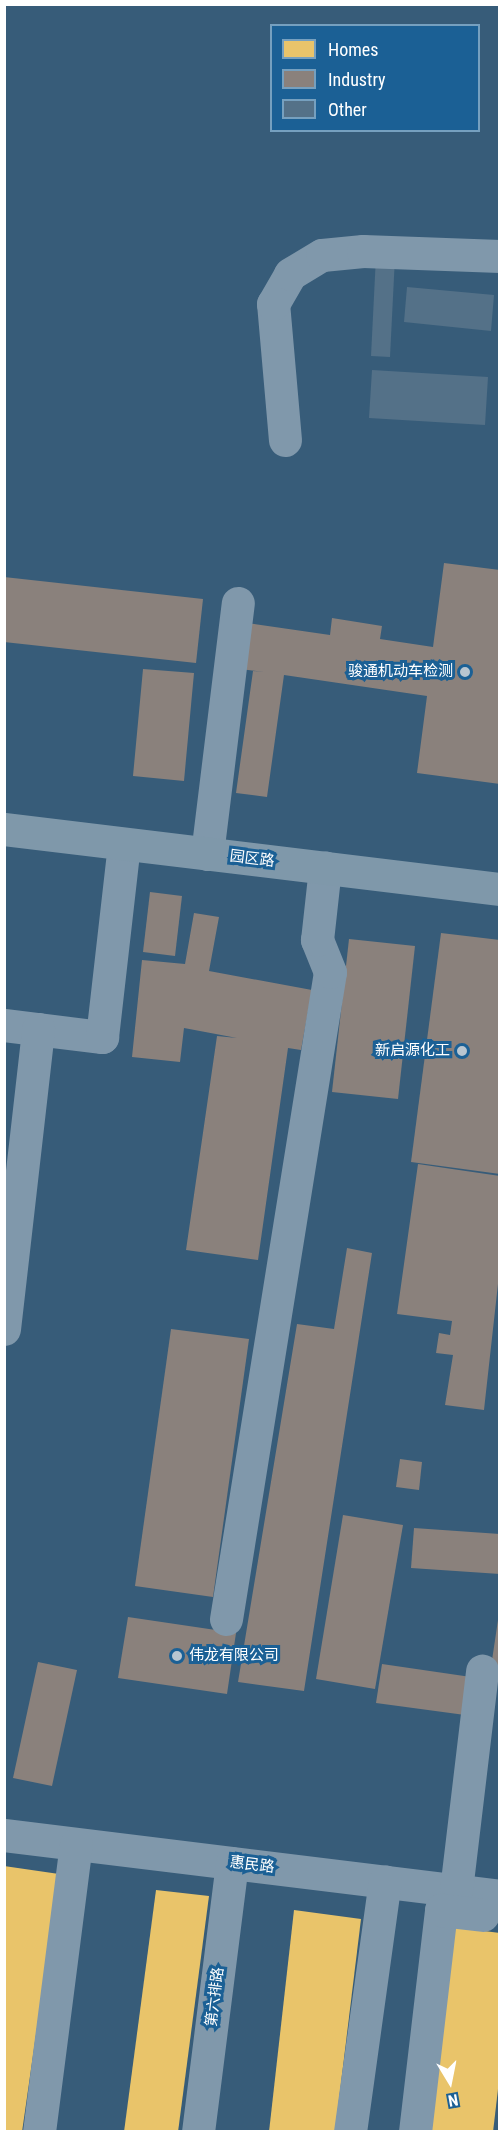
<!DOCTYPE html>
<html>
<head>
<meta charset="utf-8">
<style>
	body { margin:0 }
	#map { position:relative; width:504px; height:2136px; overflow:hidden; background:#375c79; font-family:"Roboto Condensed","Noto Sans SC",sans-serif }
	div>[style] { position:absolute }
	.homes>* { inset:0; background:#e9c46a }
	.industry>* { inset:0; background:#8a817c }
	.building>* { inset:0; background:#547188 }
	.minor>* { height:33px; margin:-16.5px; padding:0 16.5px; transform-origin:16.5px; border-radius:16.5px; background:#8098ab }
	.highway>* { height:33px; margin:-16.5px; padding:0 16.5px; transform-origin:16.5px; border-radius:16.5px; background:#7f98aa }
	.dots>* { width:16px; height:16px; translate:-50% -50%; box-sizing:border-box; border:3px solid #1b6095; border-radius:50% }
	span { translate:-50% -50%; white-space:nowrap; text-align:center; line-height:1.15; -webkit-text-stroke:6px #1b6095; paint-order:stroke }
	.poi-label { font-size:15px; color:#fff }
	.right { translate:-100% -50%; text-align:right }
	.left { translate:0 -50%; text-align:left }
	.street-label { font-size:15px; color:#fff }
	.frame { position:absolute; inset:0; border:6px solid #fff; pointer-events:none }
	.legend { position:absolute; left:270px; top:24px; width:210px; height:108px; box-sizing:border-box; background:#1b6095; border:2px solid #76a0bf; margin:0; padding:8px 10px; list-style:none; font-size:18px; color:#fff }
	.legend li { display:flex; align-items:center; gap:12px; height:30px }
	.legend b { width:30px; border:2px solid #76a0bf }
	.north { position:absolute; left:420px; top:2052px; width:60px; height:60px; -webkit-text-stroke:4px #1b6095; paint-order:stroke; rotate:170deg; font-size:16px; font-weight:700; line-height:24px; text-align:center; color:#fff }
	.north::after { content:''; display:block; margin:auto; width:21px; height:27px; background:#fff; clip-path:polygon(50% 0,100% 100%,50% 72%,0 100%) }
</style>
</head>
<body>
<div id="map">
	<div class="homes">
		<div style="clip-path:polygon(4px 1866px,59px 1874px,22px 2132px,4px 2132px)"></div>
		<div style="clip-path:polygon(156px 1890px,209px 1896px,178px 2132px,124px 2132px)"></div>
		<div style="clip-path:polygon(294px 1910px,361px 1919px,335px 2132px,269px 2132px)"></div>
		<div style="clip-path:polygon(452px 1927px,500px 1933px,500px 2072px,493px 2132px,427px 2132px)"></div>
	</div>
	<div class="industry">
		<div style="clip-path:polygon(444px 563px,500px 570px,500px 784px,417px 773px,427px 696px,284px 675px,267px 797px,236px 793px,253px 671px,265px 672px,240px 669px,247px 623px,330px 635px,332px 618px,382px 626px,380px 639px,433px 647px)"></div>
		<div style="clip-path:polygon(4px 577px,203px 599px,196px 663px,4px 642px)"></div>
		<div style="clip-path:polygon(143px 669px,194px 673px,184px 781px,133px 776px)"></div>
		<div style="clip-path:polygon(150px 892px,182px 896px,175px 956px,143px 952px)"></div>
		<div style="clip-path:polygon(194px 913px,219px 917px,209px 971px,312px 990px,301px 1050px,288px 1048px,258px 1260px,186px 1250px,217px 1036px,237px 1038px,184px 1028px,180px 1062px,132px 1057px,142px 960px,185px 964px)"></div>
		<div style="clip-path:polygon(441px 933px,500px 940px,500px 1174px,411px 1162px)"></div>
		<div style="clip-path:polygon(349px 939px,415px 946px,398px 1099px,332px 1092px)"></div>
		<div style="clip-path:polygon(418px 1164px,500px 1176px,500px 1266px,484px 1410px,445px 1405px,453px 1355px,436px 1353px,439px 1333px,450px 1335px,452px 1321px,397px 1314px)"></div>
		<div style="clip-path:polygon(347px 1248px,372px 1253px,304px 1691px,238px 1682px,297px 1324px,334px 1329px)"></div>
		<div style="clip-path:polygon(171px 1329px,249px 1339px,213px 1597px,135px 1586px)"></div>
		<div style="clip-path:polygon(400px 1459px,422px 1462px,419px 1490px,396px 1487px)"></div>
		<div style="clip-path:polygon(343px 1515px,403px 1525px,375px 1689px,316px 1679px)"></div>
		<div style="clip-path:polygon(414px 1528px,500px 1534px,500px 1574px,411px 1568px)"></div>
		<div style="clip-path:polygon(128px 1617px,236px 1633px,227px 1694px,118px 1678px)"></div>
		<div style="clip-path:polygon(498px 1620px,500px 1620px,500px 1668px,491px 1667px)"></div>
		<div style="clip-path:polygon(38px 1662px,77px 1670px,52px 1786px,13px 1778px)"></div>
		<div style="clip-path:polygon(382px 1664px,471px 1677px,465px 1715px,376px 1703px)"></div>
	</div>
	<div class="building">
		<div style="clip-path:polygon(376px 256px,395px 257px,390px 357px,371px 356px)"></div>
		<div style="clip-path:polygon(407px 287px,494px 295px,491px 331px,404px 322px)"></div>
		<div style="clip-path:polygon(372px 370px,488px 377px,485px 425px,369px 418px)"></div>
	</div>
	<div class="minor">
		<div style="left:285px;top:440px;width:137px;rotate:-95deg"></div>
		<div style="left:273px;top:304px;width:34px;rotate:-60deg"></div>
		<div style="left:290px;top:274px;width:37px;rotate:-31deg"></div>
		<div style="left:322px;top:255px;width:41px;rotate:-5.6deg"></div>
		<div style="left:363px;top:251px;width:137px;rotate:2.1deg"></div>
		<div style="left:207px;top:854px;width:253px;rotate:-83deg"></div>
		<div style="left:4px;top:1025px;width:99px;rotate:7deg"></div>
		<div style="left:102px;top:1037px;width:194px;rotate:-83.5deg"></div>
		<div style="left:4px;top:1329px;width:302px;rotate:-83.5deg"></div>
		<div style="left:226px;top:1619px;width:655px;rotate:-80.87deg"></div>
		<div style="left:330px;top:972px;width:35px;rotate:-112deg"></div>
		<div style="left:317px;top:940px;width:73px;rotate:-83.7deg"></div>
		<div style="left:4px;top:1835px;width:500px;rotate:7deg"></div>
		<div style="left:456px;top:1890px;width:221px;rotate:-83.2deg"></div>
		<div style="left:39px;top:2132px;width:290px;rotate:-82.7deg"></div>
		<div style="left:198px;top:2132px;width:271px;rotate:-82.8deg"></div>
		<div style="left:350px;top:2132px;width:253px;rotate:-82.1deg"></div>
		<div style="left:415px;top:2132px;width:224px;rotate:-83.3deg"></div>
		<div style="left:441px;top:1910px;width:42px;rotate:6.8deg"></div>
	</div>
	<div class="highway">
		<div style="left:4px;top:829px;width:500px;rotate:6.9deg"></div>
	</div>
	<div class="dots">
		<div style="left:465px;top:672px;background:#b9c6d0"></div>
		<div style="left:462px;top:1051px;background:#b9c6d0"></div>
		<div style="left:177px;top:1656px;background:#b9c6d0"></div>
	</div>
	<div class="poi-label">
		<span class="right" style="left:453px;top:672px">骏通机动车检测</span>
		<span class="right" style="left:450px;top:1051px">新启源化工</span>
		<span class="left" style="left:189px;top:1656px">伟龙有限公司</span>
	</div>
	<div class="street-label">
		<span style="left:252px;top:859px;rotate:7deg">园区路</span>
		<span style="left:252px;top:1865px;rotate:7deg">惠民路</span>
		<span style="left:215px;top:1997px;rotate:-83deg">第六排路</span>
	</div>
	<div class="frame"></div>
	<ul class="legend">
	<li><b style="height:16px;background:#e9c46a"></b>Homes</li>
	<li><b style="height:16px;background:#8a817c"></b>Industry</li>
	<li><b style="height:16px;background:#547188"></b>Other</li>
	</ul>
	<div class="north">N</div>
</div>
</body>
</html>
